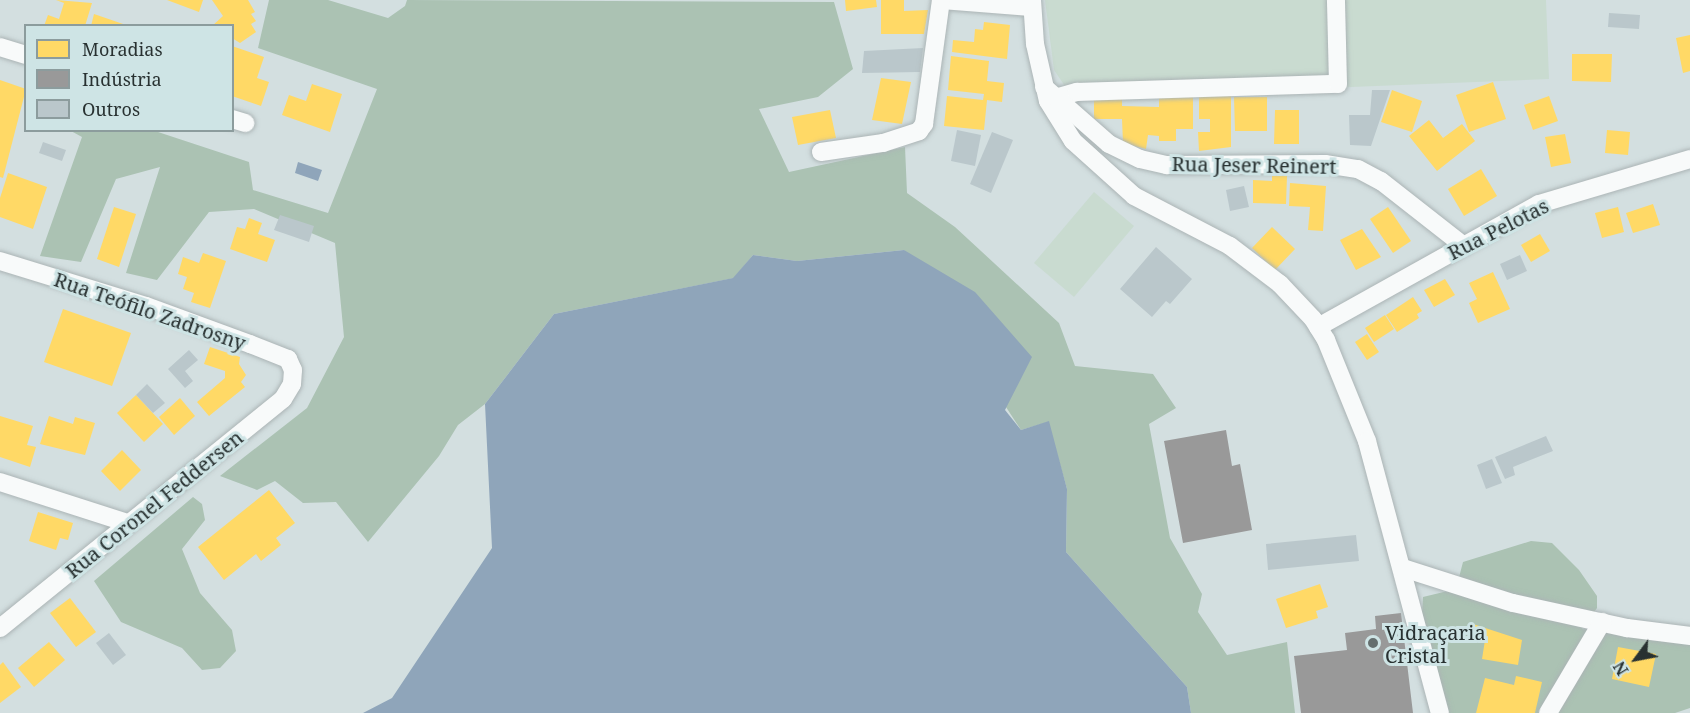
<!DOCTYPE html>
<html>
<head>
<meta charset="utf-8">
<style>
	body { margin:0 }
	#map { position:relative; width:1690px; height:713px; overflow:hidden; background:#d3dfe0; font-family:"Noto Serif",serif }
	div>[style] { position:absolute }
	.green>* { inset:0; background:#c9dbd0 }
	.forest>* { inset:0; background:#abc2b3 }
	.water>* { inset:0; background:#8fa5ba }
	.homes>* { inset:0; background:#ffd966 }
	.industry>* { inset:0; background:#999 }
	.building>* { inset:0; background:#bac7cb }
	.roads { filter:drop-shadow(0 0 2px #abb4b5) drop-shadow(0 0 2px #abb4b5) }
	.street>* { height:18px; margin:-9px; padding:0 9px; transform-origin:9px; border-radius:9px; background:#f8fafa }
	.dots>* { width:16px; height:16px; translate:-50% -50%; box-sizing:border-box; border:3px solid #cee4e5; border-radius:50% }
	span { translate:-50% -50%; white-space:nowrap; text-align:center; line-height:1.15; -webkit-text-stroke:6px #cee4e5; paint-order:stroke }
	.street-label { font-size:20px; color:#283131 }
	.poi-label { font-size:20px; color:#283131 }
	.left { translate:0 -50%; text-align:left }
	.legend { position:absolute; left:24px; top:24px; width:210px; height:108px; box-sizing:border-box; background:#cee4e5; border:2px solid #8c9c9d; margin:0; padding:8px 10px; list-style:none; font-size:18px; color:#283131 }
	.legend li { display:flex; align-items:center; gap:12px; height:30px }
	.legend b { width:30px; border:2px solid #8c9c9d }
	.north { position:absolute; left:1606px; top:629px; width:60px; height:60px; -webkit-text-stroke:4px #cee4e5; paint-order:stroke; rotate:238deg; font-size:16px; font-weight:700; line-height:24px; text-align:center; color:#283131 }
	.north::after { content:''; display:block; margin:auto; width:21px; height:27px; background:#283131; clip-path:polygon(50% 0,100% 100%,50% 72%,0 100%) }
</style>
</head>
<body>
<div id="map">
	<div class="green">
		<div style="clip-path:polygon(1045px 0,1546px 0,1549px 79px,1073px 98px,1054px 70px)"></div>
		<div style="clip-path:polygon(1094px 192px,1134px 226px,1074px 297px,1034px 263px)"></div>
	</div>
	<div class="forest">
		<div style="clip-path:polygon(269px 0,328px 0,388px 18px,405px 6px,407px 0,834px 2px,853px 69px,818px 97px,759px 109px,789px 172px,905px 147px,907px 193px,955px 227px,1059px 323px,1075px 366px,1153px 374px,1176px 408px,1149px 424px,1170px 538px,1202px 594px,1198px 612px,1227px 655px,1287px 642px,1295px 713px,1191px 713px,1187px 687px,1066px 552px,1067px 489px,1048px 422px,1021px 430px,904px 250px,797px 261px,753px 255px,734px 278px,554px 314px,485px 404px,458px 425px,439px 456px,368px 542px,336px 502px,303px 503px,275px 481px,257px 490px,220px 476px,307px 408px,344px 337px,335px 243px,254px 209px,209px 212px,157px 280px,126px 273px,160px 167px,116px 179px,81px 262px,40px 256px,82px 137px,71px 131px,155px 131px,249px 162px,253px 190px,328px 213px,377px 89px,258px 48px)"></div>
		<div style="clip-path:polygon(193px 497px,202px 504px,205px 520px,182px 549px,200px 593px,232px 630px,236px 651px,220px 668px,202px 670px,182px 648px,121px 622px,94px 581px)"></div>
		<div style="clip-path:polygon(1531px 541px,1552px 543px,1579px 570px,1597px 596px,1597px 608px,1582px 629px,1690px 644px,1690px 708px,1675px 713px,1449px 713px,1422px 615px,1423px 597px,1456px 589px,1463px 562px)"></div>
	</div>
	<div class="water">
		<div style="clip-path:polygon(298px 162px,322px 170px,318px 181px,295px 173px)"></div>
		<div style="clip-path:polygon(904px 250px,975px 292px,1032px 357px,1005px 410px,1021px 430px,1049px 421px,1067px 489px,1066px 552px,1187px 687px,1191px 713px,363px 713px,392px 698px,492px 548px,485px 404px,554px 314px,733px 278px,753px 255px,797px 261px)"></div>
	</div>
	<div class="homes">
		<div style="clip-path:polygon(56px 0,92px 3px,85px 26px,44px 26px,48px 15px,59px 19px,64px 3px)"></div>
		<div style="clip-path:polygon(167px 0,203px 0,199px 12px)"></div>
		<div style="clip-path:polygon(212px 0,248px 0,255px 12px,251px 14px,256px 21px,251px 24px,256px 32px,240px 43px,232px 38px,232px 26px,212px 26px,223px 16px)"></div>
		<div style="clip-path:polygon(845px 0,876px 0,877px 7px,846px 11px)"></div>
		<div style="clip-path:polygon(881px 0,904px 0,904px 11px,928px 10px,924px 34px,881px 34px)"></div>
		<div style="clip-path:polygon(94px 14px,126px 25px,126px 26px,91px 26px)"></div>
		<div style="clip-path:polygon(984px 22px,1010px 25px,1007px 59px,952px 52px,953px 40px,974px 42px,975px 29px,983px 30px)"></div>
		<div style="clip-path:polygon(1690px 35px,1690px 71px,1683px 73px,1676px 38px)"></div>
		<div style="clip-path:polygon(232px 46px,264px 57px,257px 78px,269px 82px,261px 106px,232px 96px)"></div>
		<div style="clip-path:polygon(1572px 54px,1612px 54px,1611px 82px,1572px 81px)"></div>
		<div style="clip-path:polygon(951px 56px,989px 61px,987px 81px,1004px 83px,1002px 102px,987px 100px,984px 130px,944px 126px,947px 96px,983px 100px,984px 94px,948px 90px)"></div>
		<div style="clip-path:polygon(881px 78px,911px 82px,902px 124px,872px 120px)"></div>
		<div style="clip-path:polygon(0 80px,26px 89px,3px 178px,0 177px)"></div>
		<div style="clip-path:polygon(1493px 82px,1506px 119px,1469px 132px,1456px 95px)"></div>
		<div style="clip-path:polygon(312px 84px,342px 94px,330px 132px,282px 115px,289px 95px,306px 101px)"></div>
		<div style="clip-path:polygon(1392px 90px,1422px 101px,1412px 132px,1381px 122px)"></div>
		<div style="clip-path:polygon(1199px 94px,1231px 94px,1231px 147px,1199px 151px,1198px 132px,1210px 132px,1210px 119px,1199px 119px)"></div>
		<div style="clip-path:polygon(1159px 95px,1193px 95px,1193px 129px,1176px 129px,1176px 141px,1159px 141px,1159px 136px,1148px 135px,1146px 149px,1123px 143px,1122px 119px,1094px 119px,1094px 99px,1122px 99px,1122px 106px,1159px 107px)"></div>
		<div style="clip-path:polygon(1549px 96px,1558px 121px,1533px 130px,1524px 105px)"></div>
		<div style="clip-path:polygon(1234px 97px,1267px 97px,1267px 131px,1235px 131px)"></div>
		<div style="clip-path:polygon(830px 110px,836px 138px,798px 145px,792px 117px)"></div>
		<div style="clip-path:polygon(1275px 110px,1299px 110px,1299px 144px,1274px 144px)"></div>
		<div style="clip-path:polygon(1429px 120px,1443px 138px,1462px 124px,1475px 141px,1437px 171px,1409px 136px)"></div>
		<div style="clip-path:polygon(1607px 130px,1630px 132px,1628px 155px,1605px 153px)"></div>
		<div style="clip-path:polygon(1565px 134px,1571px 163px,1551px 167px,1545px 137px)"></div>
		<div style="clip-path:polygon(1481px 169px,1497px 196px,1464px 216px,1448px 189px)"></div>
		<div style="clip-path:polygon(8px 173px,47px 187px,33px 229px,0 217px,0 198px)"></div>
		<div style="clip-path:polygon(1272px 176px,1287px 176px,1286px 204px,1253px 203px,1253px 180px,1272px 181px)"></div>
		<div style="clip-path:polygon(1290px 183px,1326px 186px,1323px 231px,1308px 230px,1310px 207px,1289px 206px)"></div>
		<div style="clip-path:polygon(1653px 204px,1660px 225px,1633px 233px,1626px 213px)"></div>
		<div style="clip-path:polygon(114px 207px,136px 214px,119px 267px,97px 259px)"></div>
		<div style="clip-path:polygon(1388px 207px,1411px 241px,1393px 253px,1370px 219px)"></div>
		<div style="clip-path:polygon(1618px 207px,1624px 232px,1602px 238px,1595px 213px)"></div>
		<div style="clip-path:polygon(249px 218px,262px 223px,258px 234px,275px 240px,267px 262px,230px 249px,237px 227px,245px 229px)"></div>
		<div style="clip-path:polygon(1272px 227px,1295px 249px,1275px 270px,1252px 248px)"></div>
		<div style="clip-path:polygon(1362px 229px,1381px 257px,1356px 270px,1340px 240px)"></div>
		<div style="clip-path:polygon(1540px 234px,1550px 251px,1531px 262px,1521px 245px)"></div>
		<div style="clip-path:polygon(203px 253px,226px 261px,210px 308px,191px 302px,194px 293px,183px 289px,187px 277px,178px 274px,183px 257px,199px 263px)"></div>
		<div style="clip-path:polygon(1493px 272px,1510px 309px,1478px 323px,1469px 303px,1477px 299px,1469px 283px)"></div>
		<div style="clip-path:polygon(1445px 279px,1455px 295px,1434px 307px,1424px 290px)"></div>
		<div style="clip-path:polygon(1413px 297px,1422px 311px,1417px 314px,1419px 318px,1397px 332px,1386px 315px)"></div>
		<div style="clip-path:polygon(63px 309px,131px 333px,112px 386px,44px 362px)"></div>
		<div style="clip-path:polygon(1385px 315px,1394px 329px,1374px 342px,1365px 328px)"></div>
		<div style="clip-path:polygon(1367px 334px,1379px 352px,1367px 360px,1355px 342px)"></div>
		<div style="clip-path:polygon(210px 347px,240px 357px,239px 364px,246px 375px,241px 382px,245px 387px,209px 416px,197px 402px,225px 378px,225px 371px,204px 364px)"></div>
		<div style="clip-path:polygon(136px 395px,163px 424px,144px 442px,117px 413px)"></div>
		<div style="clip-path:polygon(180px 398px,195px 416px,174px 435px,159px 417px)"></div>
		<div style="clip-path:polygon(0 416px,33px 426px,27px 445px,36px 447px,30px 467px,0 457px)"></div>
		<div style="clip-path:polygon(49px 416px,73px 424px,75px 417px,95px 423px,85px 455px,40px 444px)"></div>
		<div style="clip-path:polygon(122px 450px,141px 470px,120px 491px,101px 471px)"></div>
		<div style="clip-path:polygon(269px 490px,295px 523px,276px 538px,281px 545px,261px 561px,256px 554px,224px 580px,198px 547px)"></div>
		<div style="clip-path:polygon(38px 512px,73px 523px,68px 540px,60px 538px,56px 550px,29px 541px)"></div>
		<div style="clip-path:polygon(1320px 584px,1328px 607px,1316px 611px,1318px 618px,1286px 628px,1276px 599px)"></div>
		<div style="clip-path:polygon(70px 598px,96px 632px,76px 647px,50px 613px)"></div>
		<div style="clip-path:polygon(1473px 624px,1522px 640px,1518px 665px,1482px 659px,1485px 640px,1471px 637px)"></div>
		<div style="clip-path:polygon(49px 642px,65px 660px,34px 687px,18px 668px)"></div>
		<div style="clip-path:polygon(1618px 647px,1656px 654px,1649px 687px,1612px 679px)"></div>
		<div style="clip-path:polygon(3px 662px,21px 687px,0 703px,0 665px)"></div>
		<div style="clip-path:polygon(1516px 676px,1542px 682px,1535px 713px,1476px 713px,1485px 678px,1514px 685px)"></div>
	</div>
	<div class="industry">
		<div style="clip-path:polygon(1226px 430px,1232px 466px,1240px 464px,1252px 530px,1183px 543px,1164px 441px)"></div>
		<div style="clip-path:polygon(1401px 613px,1413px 713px,1301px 713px,1294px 656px,1347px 650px,1345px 633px,1376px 629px,1375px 616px)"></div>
	</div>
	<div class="building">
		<div style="clip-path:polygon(1609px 13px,1640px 15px,1639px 29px,1608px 27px)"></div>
		<div style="clip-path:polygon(923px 48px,920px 72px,862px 73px,864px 51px)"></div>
		<div style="clip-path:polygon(1372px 90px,1390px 90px,1371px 146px,1350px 145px,1349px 115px,1370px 115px)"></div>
		<div style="clip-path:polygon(957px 130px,981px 135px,975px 166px,951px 161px)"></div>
		<div style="clip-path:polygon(992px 132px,1013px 140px,991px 193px,970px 184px)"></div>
		<div style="clip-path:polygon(43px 142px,66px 150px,62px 161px,39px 153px)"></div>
		<div style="clip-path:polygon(1244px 186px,1249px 207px,1230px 211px,1226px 190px)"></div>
		<div style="clip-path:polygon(280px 215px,314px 226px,309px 242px,274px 230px)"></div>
		<div style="clip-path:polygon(1156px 247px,1192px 279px,1170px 304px,1166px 301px,1152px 317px,1120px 289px)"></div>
		<div style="clip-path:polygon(1520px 255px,1527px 271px,1507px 280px,1500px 264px)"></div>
		<div style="clip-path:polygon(189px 350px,198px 360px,185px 371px,193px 381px,185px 388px,168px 369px)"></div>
		<div style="clip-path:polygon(147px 384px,165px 403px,153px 413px,136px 395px)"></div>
		<div style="clip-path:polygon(1546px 436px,1553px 451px,1513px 467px,1515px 475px,1505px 479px,1495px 457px)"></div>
		<div style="clip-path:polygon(1492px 459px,1502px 483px,1486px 489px,1477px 465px)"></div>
		<div style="clip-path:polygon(1356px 535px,1359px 561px,1268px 570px,1266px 544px)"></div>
		<div style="clip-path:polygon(109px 633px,126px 655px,113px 665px,96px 643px)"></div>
	</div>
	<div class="roads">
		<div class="street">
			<div style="left:942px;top:0;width:89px;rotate:4.5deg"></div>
			<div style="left:1032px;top:0;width:44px;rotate:86.1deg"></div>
			<div style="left:1035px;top:44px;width:58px;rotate:77.2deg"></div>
			<div style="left:1048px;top:101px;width:47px;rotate:58deg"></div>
			<div style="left:1073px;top:141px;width:82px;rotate:42deg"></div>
			<div style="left:1134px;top:196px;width:108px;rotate:27.5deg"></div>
			<div style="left:1230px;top:246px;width:63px;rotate:37.2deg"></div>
			<div style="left:1280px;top:284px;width:48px;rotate:46.7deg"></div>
			<div style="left:1313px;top:319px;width:25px;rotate:58deg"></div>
			<div style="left:1326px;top:340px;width:109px;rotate:67.9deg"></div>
			<div style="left:1367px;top:441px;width:282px;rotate:75deg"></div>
			<div style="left:0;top:47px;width:27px;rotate:17deg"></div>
			<div style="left:1044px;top:87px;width:86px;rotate:41.2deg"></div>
			<div style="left:1109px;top:144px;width:34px;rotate:26deg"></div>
			<div style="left:1140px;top:159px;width:28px;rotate:13deg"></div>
			<div style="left:1167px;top:165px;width:158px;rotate:-0.4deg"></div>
			<div style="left:1325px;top:164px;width:33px;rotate:9deg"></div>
			<div style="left:1358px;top:169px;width:26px;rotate:28deg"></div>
			<div style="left:1381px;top:181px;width:105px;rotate:38.1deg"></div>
			<div style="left:1059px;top:97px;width:19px;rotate:-16deg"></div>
			<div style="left:1077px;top:92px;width:261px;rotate:-1.8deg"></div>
			<div style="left:1338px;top:84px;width:84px;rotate:-91.4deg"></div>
			<div style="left:232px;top:119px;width:14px;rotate:17deg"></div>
			<div style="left:821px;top:152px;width:63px;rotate:-8.3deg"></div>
			<div style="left:883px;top:143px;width:38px;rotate:-18deg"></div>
			<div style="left:919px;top:131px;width:9px;rotate:-54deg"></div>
			<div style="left:924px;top:124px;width:125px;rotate:-82.2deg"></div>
			<div style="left:0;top:261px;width:153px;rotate:17.1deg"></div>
			<div style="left:146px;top:306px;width:111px;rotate:20.1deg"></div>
			<div style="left:250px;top:344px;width:41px;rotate:21.5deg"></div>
			<div style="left:288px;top:359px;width:12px;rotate:66deg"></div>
			<div style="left:293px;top:370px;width:14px;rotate:94deg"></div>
			<div style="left:292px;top:384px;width:17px;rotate:121deg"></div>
			<div style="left:283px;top:399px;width:364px;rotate:141deg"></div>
			<div style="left:1318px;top:327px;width:253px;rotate:-29.1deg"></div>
			<div style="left:1539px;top:204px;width:158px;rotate:-16.6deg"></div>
			<div style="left:0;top:482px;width:134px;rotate:17.8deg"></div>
			<div style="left:1403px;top:568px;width:115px;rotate:17.7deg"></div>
			<div style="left:1513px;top:603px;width:117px;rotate:12.4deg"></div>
			<div style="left:1627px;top:628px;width:64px;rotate:7.2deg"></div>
			<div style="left:1548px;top:713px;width:106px;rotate:-59.3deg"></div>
		</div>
	</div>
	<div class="dots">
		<div style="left:1373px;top:643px;background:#646e6e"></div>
	</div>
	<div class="street-label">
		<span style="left:1254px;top:165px;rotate:1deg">Rua Jeser Reinert</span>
		<span style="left:1498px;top:229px;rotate:-27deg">Rua Pelotas</span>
		<span style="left:150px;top:311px;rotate:19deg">Rua Teófilo Zadrosny</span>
		<span style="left:154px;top:504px;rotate:-39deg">Rua Coronel Feddersen</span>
	</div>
	<div class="poi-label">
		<span class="left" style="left:1385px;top:644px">Vidraçaria<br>Cristal</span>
	</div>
	<ul class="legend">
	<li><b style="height:16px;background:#ffd966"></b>Moradias</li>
	<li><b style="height:16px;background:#999"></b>Indústria</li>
	<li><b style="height:16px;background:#bac7cb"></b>Outros</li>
	</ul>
	<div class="north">N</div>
</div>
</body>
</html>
